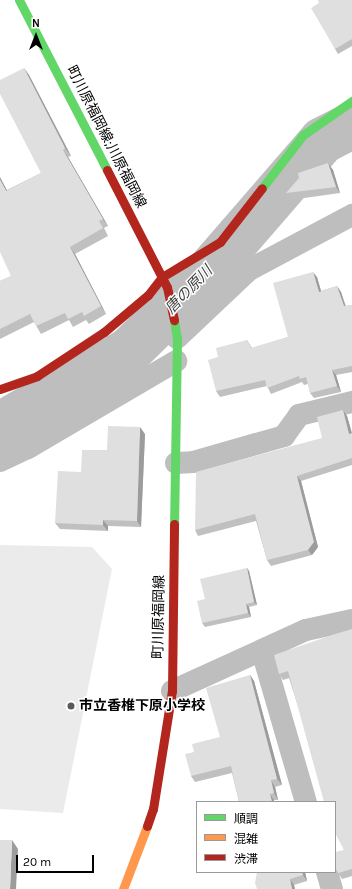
<!DOCTYPE html>
<html>
<head>
<meta charset="utf-8">
<style>
	body { margin:0 }
	#map { position:relative; width:352px; height:889px; overflow:hidden; background:#fff; font-family:Karla,"Noto Sans JP",sans-serif }
	div>[style] { position:absolute }
	.green>* { inset:0; background:#ebebeb }
	.river>* { height:47px; margin:-23.5px; padding:0 23.5px; transform-origin:23.5px; border-radius:23.5px; background:#bebebe }
	.street>* { height:22px; margin:-11px; padding:0 11px; transform-origin:11px; border-radius:11px; background:#bebebe }
	.fast>* { height:9px; margin:-4.5px; padding:0 4.5px; transform-origin:4.5px; border-radius:4.5px; background:#63d668 }
	.slow>* { height:9px; margin:-4.5px; padding:0 4.5px; transform-origin:4.5px; border-radius:4.5px; background:#ff974d }
	.jam>* { height:9px; margin:-4.5px; padding:0 4.5px; transform-origin:4.5px; border-radius:4.5px; background:#b3261e }
	.wall>* { inset:0; background:#c0c0c0 }
	.shaded-wall>* { inset:0; background:#9c9c9c }
	.building>* { inset:0; background:#dfdfdf }
	.dots>* { width:11px; height:11px; translate:-50% -50%; box-sizing:border-box; border:2px solid #fff; border-radius:50% }
	span { translate:-50% -50%; white-space:nowrap; text-align:center; line-height:1.15; -webkit-text-stroke:3px #fff; paint-order:stroke }
	.street-label { font-size:14px; color:#000 }
	.poi-label { font-size:14px; color:#000; font-weight:700 }
	.left { translate:0 -50%; text-align:left }
	.water-label { font-size:15px; color:#434343; font-style:italic }
	.legend { position:absolute; left:196px; top:801px; width:140px; height:72px; box-sizing:border-box; background:#fff; border:1px solid #999; margin:0; padding:5px 7px; list-style:none; font-size:12px; color:#000 }
	.legend li { display:flex; align-items:center; gap:8px; height:20px }
	.legend b { width:20px; border:1px solid #999 }
	.north { position:absolute; left:16px; top:16px; width:40px; height:40px; -webkit-text-stroke:3px #fff; paint-order:stroke; rotate:0deg; font-size:11px; font-weight:700; line-height:16px; text-align:center; color:#000 }
	.north::after { content:''; display:block; margin:auto; width:14px; height:18px; background:#000; clip-path:polygon(50% 0,100% 100%,50% 72%,0 100%) }
	.scale { position:absolute; left:16px; top:855px; width:78px; height:18px; box-sizing:border-box; border:2px solid #000; border-top:0; padding-left:5px; font-size:12px; line-height:14px; white-space:nowrap; color:#000; -webkit-text-stroke:3px #fff; paint-order:stroke }
</style>
</head>
<body>
<div id="map">
	<div class="green">
		<div style="clip-path:polygon(0 545px,92px 547px,112px 569px,63px 813px,0 809px)"></div>
	</div>
	<div class="river">
		<div style="left:0;top:425px;width:149px;rotate:-30.2deg"></div>
		<div style="left:129px;top:350px;width:108px;rotate:-44.6deg"></div>
		<div style="left:206px;top:274px;width:177px;rotate:-49.1deg"></div>
		<div style="left:322px;top:140px;width:34px;rotate:-27deg"></div>
	</div>
	<div class="street">
		<div style="left:177px;top:338px;width:99px;rotate:-43.4deg"></div>
		<div style="left:249px;top:270px;width:117px;rotate:-28.1deg"></div>
		<div style="left:0;top:461px;width:31px;rotate:-25deg"></div>
		<div style="left:28px;top:448px;width:172px;rotate:-30.4deg"></div>
		<div style="left:176px;top:463px;width:17px;rotate:-3deg"></div>
		<div style="left:193px;top:462px;width:95px;rotate:-15.9deg"></div>
		<div style="left:284px;top:436px;width:26px;rotate:-54deg"></div>
		<div style="left:299px;top:415px;width:55px;rotate:-13.8deg"></div>
		<div style="left:262px;top:651px;width:157px;rotate:73.8deg"></div>
		<div style="left:172px;top:691px;width:147px;rotate:-24.5deg"></div>
		<div style="left:306px;top:630px;width:47px;rotate:-12.3deg"></div>
		<div style="left:327px;top:872px;width:18px;rotate:74deg"></div>
	</div>
	<div class="fast">
		<div style="left:19px;top:0;width:191px;rotate:62.6deg"></div>
		<div style="left:262px;top:188px;width:67px;rotate:-52.3deg"></div>
		<div style="left:303px;top:135px;width:60px;rotate:-34.8deg"></div>
		<div style="left:174px;top:320px;width:18px;rotate:81deg"></div>
		<div style="left:177px;top:338px;width:186px;rotate:90.9deg"></div>
	</div>
	<div class="slow">
		<div style="left:123px;top:889px;width:67px;rotate:-69.1deg"></div>
	</div>
	<div class="jam">
		<div style="left:107px;top:170px;width:131px;rotate:62.9deg"></div>
		<div style="left:167px;top:287px;width:34px;rotate:78deg"></div>
		<div style="left:0;top:389px;width:39px;rotate:-19deg"></div>
		<div style="left:37px;top:376px;width:80px;rotate:-33.3deg"></div>
		<div style="left:104px;top:332px;width:57px;rotate:-40.1deg"></div>
		<div style="left:148px;top:295px;width:23px;rotate:-52deg"></div>
		<div style="left:162px;top:277px;width:68px;rotate:-31.1deg"></div>
		<div style="left:220px;top:242px;width:68px;rotate:-52.1deg"></div>
		<div style="left:147px;top:826px;width:18px;rotate:-71deg"></div>
		<div style="left:153px;top:809px;width:120px;rotate:-80.9deg"></div>
		<div style="left:172px;top:691px;width:167px;rotate:-89.3deg"></div>
	</div>
	<div class="wall">
		<div style="clip-path:polygon(352px 0,352px 46px,338px 54px,335px 49px,319px 3px)"></div>
		<div style="clip-path:polygon(24px 68px,29px 75px,71px 156px,68px 157px,108px 226px,104px 228px,108px 236px,75px 254px,106px 314px,89px 324px,86px 320px,73px 327px,69px 320px,41px 334px,34px 322px,0 339px,0 281px,11px 276px,7px 190px,41px 173px)"></div>
		<div style="clip-path:polygon(328px 163px,333px 170px,340px 193px,290px 200px,286px 193px)"></div>
		<div style="clip-path:polygon(317px 277px,321px 291px,337px 286px,341px 292px,346px 306px,352px 305px,352px 372px,336px 375px,341px 392px,314px 398px,310px 393px,308px 384px,304px 385px,302px 382px,271px 394px,267px 386px,220px 397px,216px 391px,218px 357px,247px 340px,252px 348px,288px 337px)"></div>
		<div style="clip-path:polygon(343px 410px,347px 416px,352px 433px,352px 465px,301px 481px,318px 547px,312px 555px,271px 566px,267px 560px,256px 521px,198px 536px,195px 530px,322px 438px)"></div>
		<div style="clip-path:polygon(145px 434px,141px 527px,108px 526px,108px 531px,60px 529px,55px 523px,81px 472px,107px 450px)"></div>
		<div style="clip-path:polygon(247px 568px,249px 571px,257px 605px,249px 607px,251px 617px,205px 627px,202px 623px,205px 599px)"></div>
		<div style="clip-path:polygon(352px 629px,352px 876px,342px 879px,338px 873px,344px 850px,289px 678px,283px 680px,279px 674px)"></div>
		<div style="clip-path:polygon(250px 675px,254px 681px,282px 785px,275px 787px,278px 800px,274px 800px,274px 802px,239px 802px,232px 773px,195px 782px,191px 776px,194px 752px,220px 737px)"></div>
		<div style="clip-path:polygon(257px 872px,305px 872px,307px 881px,294px 885px,295px 889px,257px 889px)"></div>
	</div>
	<div class="shaded-wall">
		<div style="clip-path:polygon(24px 68px,29px 75px,71px 156px,65px 148px)"></div>
		<div style="clip-path:polygon(63px 150px,68px 157px,108px 226px,103px 219px)"></div>
		<div style="clip-path:polygon(328px 163px,333px 170px,340px 193px,336px 187px)"></div>
		<div style="clip-path:polygon(0 177px,11px 198px,6px 191px,0 180px)"></div>
		<div style="clip-path:polygon(70px 247px,75px 254px,106px 314px,101px 306px)"></div>
		<div style="clip-path:polygon(313px 272px,317px 277px,323px 298px,319px 292px)"></div>
		<div style="clip-path:polygon(337px 286px,341px 292px,347px 312px,344px 306px)"></div>
		<div style="clip-path:polygon(332px 370px,336px 375px,341px 392px,337px 386px)"></div>
		<div style="clip-path:polygon(343px 410px,347px 416px,352px 434px,349px 434px)"></div>
		<div style="clip-path:polygon(140px 427px,145px 434px,141px 527px,137px 521px)"></div>
		<div style="clip-path:polygon(297px 476px,301px 481px,318px 547px,312px 555px,308px 550px)"></div>
		<div style="clip-path:polygon(103px 520px,108px 526px,108px 531px,103px 525px)"></div>
		<div style="clip-path:polygon(247px 568px,249px 571px,257px 605px,254px 602px)"></div>
		<div style="clip-path:polygon(246px 604px,249px 607px,251px 617px,248px 613px)"></div>
		<div style="clip-path:polygon(250px 675px,254px 681px,282px 785px,277px 779px)"></div>
		<div style="clip-path:polygon(271px 780px,275px 787px,278px 800px,274px 793px)"></div>
		<div style="clip-path:polygon(270px 794px,274px 800px,274px 802px,272px 802px)"></div>
		<div style="clip-path:polygon(12px 840px,18px 849px,16px 889px,10px 889px)"></div>
		<div style="clip-path:polygon(302px 872px,305px 872px,307px 881px,303px 875px)"></div>
		<div style="clip-path:polygon(290px 879px,294px 885px,295px 889px,292px 889px)"></div>
	</div>
	<div class="building">
		<div style="clip-path:polygon(318px 0,352px 0,352px 39px,335px 49px,311px 8px,319px 3px)"></div>
		<div style="clip-path:polygon(24px 68px,65px 148px,63px 150px,103px 219px,99px 221px,103px 228px,70px 247px,101px 306px,84px 316px,82px 312px,68px 319px,65px 313px,36px 326px,30px 314px,0 329px,0 281px,11px 276px,0 252px,0 180px,6px 191px,41px 173px,0 94px,0 80px)"></div>
		<div style="clip-path:polygon(328px 163px,336px 187px,286px 193px,299px 178px,298px 173px)"></div>
		<div style="clip-path:polygon(313px 272px,319px 292px,337px 286px,344px 306px,352px 305px,352px 366px,332px 370px,337px 386px,310px 393px,306px 377px,300px 379px,299px 376px,267px 388px,265px 380px,216px 391px,208px 360px,218px 357px,216px 348px,247px 340px,251px 348px,288px 337px,273px 283px)"></div>
		<div style="clip-path:polygon(343px 410px,349px 434px,352px 433px,352px 458px,297px 476px,314px 542px,308px 550px,267px 560px,255px 514px,195px 530px,196px 472px,322px 438px,317px 417px)"></div>
		<div style="clip-path:polygon(108px 426px,140px 427px,137px 521px,103px 520px,103px 525px,55px 523px,58px 471px,81px 472px,82px 450px,107px 450px)"></div>
		<div style="clip-path:polygon(247px 568px,254px 602px,246px 604px,248px 613px,202px 623px,197px 601px,205px 599px,200px 579px)"></div>
		<div style="clip-path:polygon(352px 629px,352px 869px,338px 873px,335px 867px,335px 852px,344px 850px,335px 833px,335px 802px,324px 802px,288px 671px,279px 674px,274px 655px,332px 635px)"></div>
		<div style="clip-path:polygon(250px 675px,277px 779px,271px 780px,274px 793px,270px 794px,272px 802px,239px 802px,231px 766px,191px 776px,185px 754px,194px 752px,192px 744px,220px 737px,206px 688px)"></div>
		<div style="clip-path:polygon(0 840px,12px 840px,10px 889px,0 889px)"></div>
		<div style="clip-path:polygon(257px 872px,302px 872px,303px 875px,290px 879px,292px 889px,257px 889px,255px 883px)"></div>
	</div>
	<div class="dots">
		<div style="left:71px;top:706px;background:#595959"></div>
	</div>
	<div class="street-label">
		<span style="left:106px;top:137px;rotate:63deg">町川原福岡線;川原福岡線</span>
		<span style="left:159px;top:617px;rotate:-89deg">町川原福岡線</span>
	</div>
	<div class="poi-label">
		<span class="left" style="left:79px;top:706px">市立香椎下原小学校</span>
	</div>
	<div class="water-label">
		<span style="left:189px;top:290px;rotate:-46deg">唐の原川</span>
	</div>
	<ul class="legend">
	<li><b style="height:5px;background:#63d668"></b>順調</li>
	<li><b style="height:5px;background:#ff974d"></b>混雑</li>
	<li><b style="height:5px;background:#b3261e"></b>渋滞</li>
	</ul>
	<div class="north">N</div>
	<div class="scale">20 m</div>
</div>
</body>
</html>
